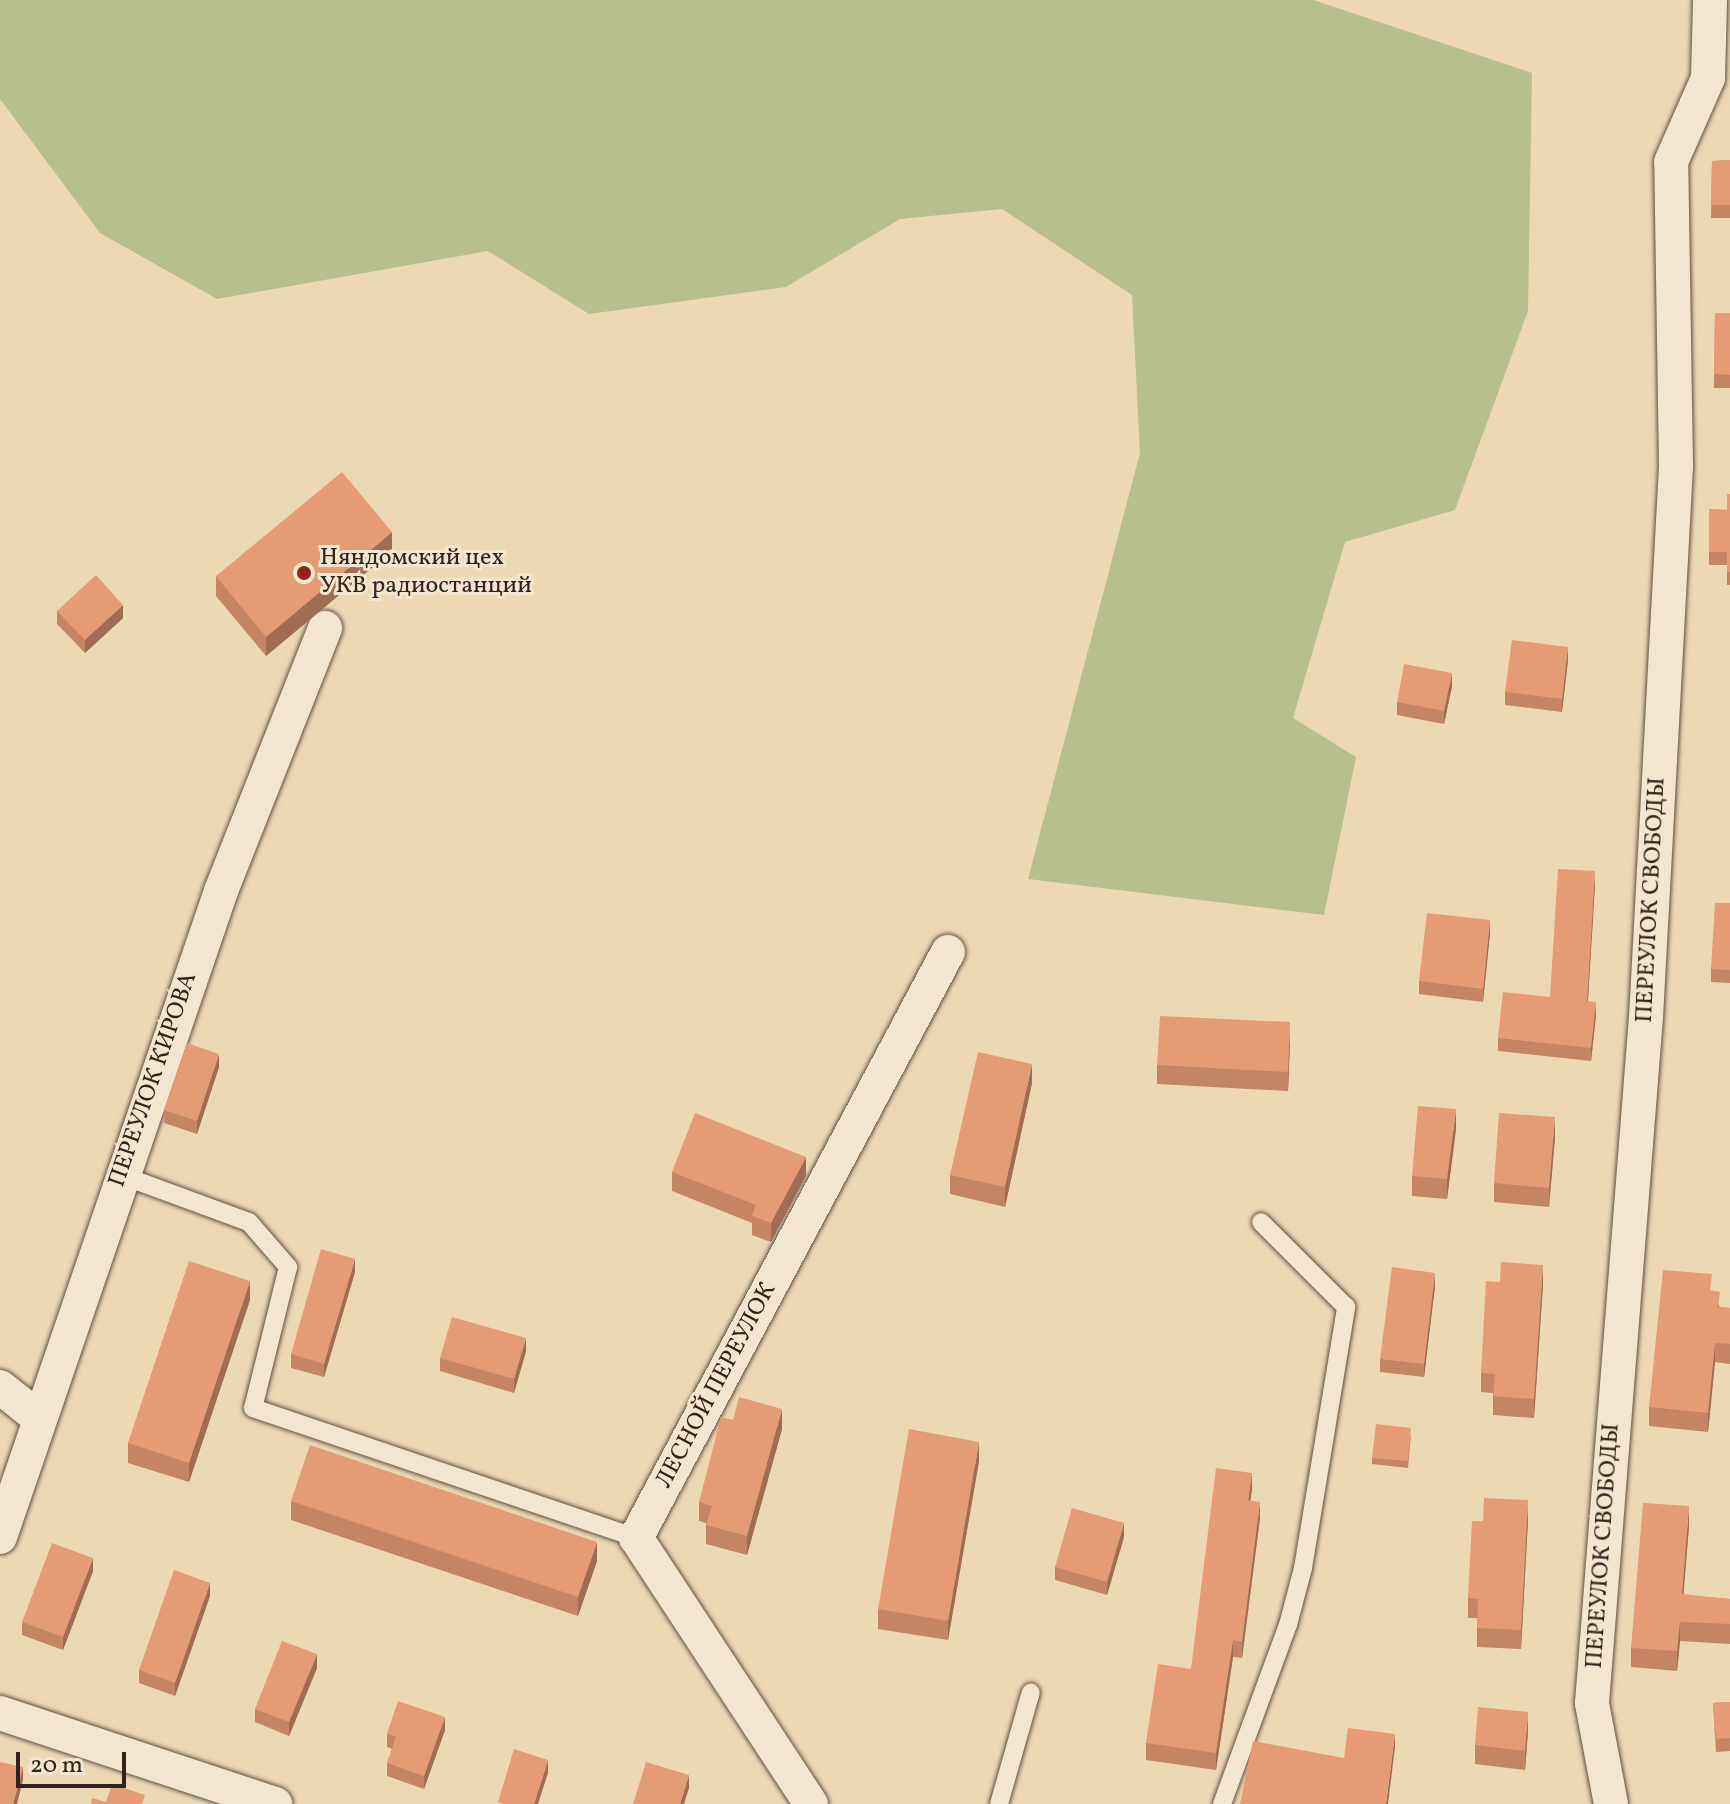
<!DOCTYPE html>
<html>
<head>
<meta charset="utf-8">
<style>
	body { margin:0 }
	#map { position:relative; width:1730px; height:1804px; overflow:hidden; background:#ecd9b4; font-family:Vollkorn,serif }
	div>[style] { position:absolute }
	.green>* { inset:0; background:#b7bf8e }
	.roads { filter:drop-shadow(0 0 2px #5f5042) drop-shadow(0 0 2px #5f5042) }
	.lane>* { height:18px; margin:-9px; padding:0 9px; transform-origin:9px; border-radius:9px; background:#f3e6ce }
	.street>* { height:34px; margin:-17px; padding:0 17px; transform-origin:17px; border-radius:17px; background:#f3e6ce }
	.wall>* { inset:0; background:#c48565 }
	.shaded-wall>* { inset:0; background:#a06c53 }
	.building>* { inset:0; background:#e49b76 }
	.dots>* { width:22px; height:22px; translate:-50% -50%; box-sizing:border-box; border:4px solid #f3e6ce; border-radius:50% }
	span { translate:-50% -50%; white-space:nowrap; text-align:center; line-height:1.15; -webkit-text-stroke:6px #f3e6ce; paint-order:stroke }
	.poi-label { font-size:24px; color:#30221c }
	.left { translate:0 -50%; text-align:left }
	.street-label { font-size:24px; color:#30221c }
	.scale { position:absolute; left:16px; top:1752px; width:110px; height:36px; box-sizing:border-box; border:4px solid #30221c; border-top:0; padding-left:10px; font-size:24px; line-height:28px; white-space:nowrap; color:#30221c; -webkit-text-stroke:6px #f3e6ce; paint-order:stroke }
</style>
</head>
<body>
<div id="map">
	<div class="green">
		<div style="clip-path:polygon(0 0,1313px 0,1532px 73px,1528px 311px,1455px 510px,1345px 542px,1293px 718px,1356px 757px,1324px 915px,1028px 879px,1140px 453px,1132px 295px,1002px 209px,900px 219px,786px 287px,589px 314px,488px 251px,217px 299px,100px 233px,0 99px)"></div>
	</div>
	<div class="roads">
		<div class="lane">
			<div style="left:121px;top:1175px;width:136px;rotate:20.2deg"></div>
			<div style="left:249px;top:1222px;width:60px;rotate:49.1deg"></div>
			<div style="left:288px;top:1267px;width:145px;rotate:103.9deg"></div>
			<div style="left:253px;top:1408px;width:404px;rotate:18.7deg"></div>
			<div style="left:999px;top:1804px;width:116px;rotate:-74.1deg"></div>
			<div style="left:1222px;top:1804px;width:191px;rotate:-69.8deg"></div>
			<div style="left:1288px;top:1625px;width:59px;rotate:-75.3deg"></div>
			<div style="left:1303px;top:1568px;width:265px;rotate:-80.6deg"></div>
			<div style="left:1346px;top:1307px;width:120px;rotate:-135deg"></div>
		</div>
		<div class="street">
			<div style="left:0;top:1387px;width:50px;rotate:38.5deg"></div>
			<div style="left:0;top:1537px;width:683px;rotate:-71.11deg"></div>
			<div style="left:221px;top:891px;width:283px;rotate:-68.4deg"></div>
			<div style="left:0;top:1713px;width:290px;rotate:18.3deg"></div>
			<div style="left:811px;top:1804px;width:318px;rotate:-123.3deg"></div>
			<div style="left:636px;top:1538px;width:664px;rotate:-61.97deg"></div>
			<div style="left:1611px;top:1804px;width:103px;rotate:-100.7deg"></div>
			<div style="left:1592px;top:1703px;width:688px;rotate:-85.5deg"></div>
			<div style="left:1646px;top:1017px;width:552px;rotate:-86.88deg"></div>
			<div style="left:1676px;top:466px;width:304px;rotate:-90.9deg"></div>
			<div style="left:1671px;top:162px;width:92px;rotate:-66.2deg"></div>
			<div style="left:1708px;top:78px;width:78px;rotate:-88.5deg"></div>
		</div>
	</div>
	<div class="wall">
		<div style="clip-path:polygon(1730px 160px,1730px 218px,1711px 218px,1712px 161px)"></div>
		<div style="clip-path:polygon(1715px 313px,1730px 313px,1730px 388px,1714px 388px)"></div>
		<div style="clip-path:polygon(1730px 494px,1730px 585px,1727px 585px,1727px 565px,1709px 565px,1709px 509px,1727px 510px)"></div>
		<div style="clip-path:polygon(392px 551px,266px 656px,216px 596px,216px 576px)"></div>
		<div style="clip-path:polygon(57px 611px,123px 618px,85px 653px,57px 624px)"></div>
		<div style="clip-path:polygon(1568px 660px,1562px 712px,1505px 705px,1505px 692px)"></div>
		<div style="clip-path:polygon(1452px 686px,1444px 724px,1397px 715px,1397px 702px)"></div>
		<div style="clip-path:polygon(1595px 884px,1588px 1001px,1596px 1015px,1591px 1061px,1498px 1051px,1498px 1038px,1550px 997px)"></div>
		<div style="clip-path:polygon(1730px 903px,1730px 983px,1711px 982px,1711px 969px)"></div>
		<div style="clip-path:polygon(1490px 933px,1483px 1002px,1419px 994px,1419px 981px)"></div>
		<div style="clip-path:polygon(1290px 1042px,1288px 1091px,1157px 1084px,1157px 1065px)"></div>
		<div style="clip-path:polygon(219px 1067px,197px 1134px,164px 1123px,164px 1110px)"></div>
		<div style="clip-path:polygon(1032px 1083px,1005px 1207px,950px 1194px,950px 1175px)"></div>
		<div style="clip-path:polygon(1456px 1129px,1447px 1199px,1412px 1196px,1412px 1176px)"></div>
		<div style="clip-path:polygon(1555px 1137px,1549px 1207px,1494px 1202px,1494px 1183px)"></div>
		<div style="clip-path:polygon(672px 1172px,806px 1176px,771px 1242px,752px 1235px,752px 1223px,672px 1191px)"></div>
		<div style="clip-path:polygon(355px 1272px,324px 1377px,291px 1368px,291px 1354px)"></div>
		<div style="clip-path:polygon(1543px 1284px,1534px 1418px,1493px 1415px,1493px 1393px,1481px 1392px,1481px 1373px)"></div>
		<div style="clip-path:polygon(1435px 1286px,1424px 1377px,1380px 1372px,1380px 1359px)"></div>
		<div style="clip-path:polygon(1712px 1291px,1720px 1307px,1730px 1308px,1730px 1364px,1715px 1362px,1708px 1432px,1649px 1426px,1649px 1407px)"></div>
		<div style="clip-path:polygon(250px 1300px,189px 1482px,128px 1463px,128px 1443px)"></div>
		<div style="clip-path:polygon(526px 1351px,514px 1393px,440px 1371px,440px 1358px)"></div>
		<div style="clip-path:polygon(733px 1420px,782px 1429px,747px 1555px,706px 1544px,706px 1523px,699px 1521px,699px 1502px)"></div>
		<div style="clip-path:polygon(1411px 1435px,1408px 1468px,1372px 1464px,1372px 1458px)"></div>
		<div style="clip-path:polygon(979px 1461px,948px 1640px,878px 1629px,878px 1609px)"></div>
		<div style="clip-path:polygon(1252px 1489px,1250px 1500px,1260px 1518px,1242px 1658px,1233px 1657px,1216px 1770px,1146px 1760px,1146px 1743px,1191px 1669px)"></div>
		<div style="clip-path:polygon(291px 1501px,597px 1561px,578px 1616px,291px 1520px)"></div>
		<div style="clip-path:polygon(1528px 1520px,1521px 1649px,1477px 1647px,1477px 1618px,1468px 1618px,1468px 1598px,1483px 1521px)"></div>
		<div style="clip-path:polygon(1689px 1526px,1683px 1595px,1730px 1599px,1730px 1644px,1680px 1641px,1677px 1671px,1631px 1667px,1631px 1648px)"></div>
		<div style="clip-path:polygon(1124px 1537px,1107px 1595px,1055px 1580px,1055px 1567px)"></div>
		<div style="clip-path:polygon(93px 1571px,63px 1650px,22px 1635px,22px 1622px)"></div>
		<div style="clip-path:polygon(210px 1596px,175px 1696px,139px 1683px,139px 1670px)"></div>
		<div style="clip-path:polygon(317px 1668px,289px 1736px,255px 1722px,255px 1709px)"></div>
		<div style="clip-path:polygon(1730px 1702px,1730px 1751px,1716px 1752px,1713px 1703px)"></div>
		<div style="clip-path:polygon(445px 1730px,424px 1789px,387px 1776px,387px 1763px,392px 1749px,387px 1747px,387px 1734px)"></div>
		<div style="clip-path:polygon(1528px 1731px,1525px 1770px,1475px 1764px,1475px 1745px)"></div>
	</div>
	<div class="shaded-wall">
		<div style="clip-path:polygon(392px 532px,392px 551px,266px 656px,266px 637px)"></div>
		<div style="clip-path:polygon(123px 605px,123px 618px,85px 653px,85px 640px)"></div>
		<div style="clip-path:polygon(1568px 647px,1568px 660px,1562px 712px,1562px 699px)"></div>
		<div style="clip-path:polygon(1452px 673px,1452px 686px,1444px 724px,1444px 711px)"></div>
		<div style="clip-path:polygon(1595px 871px,1595px 884px,1587px 1014px,1587px 1001px)"></div>
		<div style="clip-path:polygon(1490px 920px,1490px 933px,1483px 1002px,1483px 989px)"></div>
		<div style="clip-path:polygon(1596px 1002px,1596px 1015px,1591px 1061px,1591px 1048px)"></div>
		<div style="clip-path:polygon(1290px 1022px,1290px 1042px,1288px 1091px,1288px 1072px)"></div>
		<div style="clip-path:polygon(219px 1054px,219px 1067px,197px 1134px,197px 1121px)"></div>
		<div style="clip-path:polygon(1032px 1064px,1032px 1083px,1005px 1207px,1005px 1187px)"></div>
		<div style="clip-path:polygon(1456px 1109px,1456px 1129px,1447px 1199px,1447px 1179px)"></div>
		<div style="clip-path:polygon(1555px 1117px,1555px 1137px,1549px 1207px,1549px 1188px)"></div>
		<div style="clip-path:polygon(806px 1157px,806px 1176px,771px 1242px,771px 1223px)"></div>
		<div style="clip-path:polygon(355px 1259px,355px 1272px,324px 1377px,324px 1364px)"></div>
		<div style="clip-path:polygon(1543px 1265px,1543px 1284px,1534px 1418px,1534px 1399px)"></div>
		<div style="clip-path:polygon(1435px 1273px,1435px 1286px,1424px 1377px,1424px 1364px)"></div>
		<div style="clip-path:polygon(250px 1281px,250px 1300px,189px 1482px,189px 1463px)"></div>
		<div style="clip-path:polygon(526px 1338px,526px 1351px,514px 1393px,514px 1379px)"></div>
		<div style="clip-path:polygon(1715px 1343px,1715px 1362px,1708px 1432px,1708px 1413px)"></div>
		<div style="clip-path:polygon(782px 1409px,782px 1429px,747px 1555px,747px 1536px)"></div>
		<div style="clip-path:polygon(979px 1442px,979px 1461px,948px 1640px,948px 1621px)"></div>
		<div style="clip-path:polygon(1252px 1473px,1252px 1489px,1248px 1517px,1248px 1500px)"></div>
		<div style="clip-path:polygon(1528px 1500px,1528px 1520px,1521px 1649px,1521px 1630px)"></div>
		<div style="clip-path:polygon(1260px 1502px,1260px 1518px,1242px 1658px,1242px 1642px)"></div>
		<div style="clip-path:polygon(1689px 1506px,1689px 1526px,1682px 1614px,1682px 1594px)"></div>
		<div style="clip-path:polygon(1124px 1523px,1124px 1537px,1107px 1595px,1107px 1582px)"></div>
		<div style="clip-path:polygon(597px 1542px,597px 1561px,578px 1616px,578px 1597px)"></div>
		<div style="clip-path:polygon(93px 1558px,93px 1571px,63px 1650px,63px 1637px)"></div>
		<div style="clip-path:polygon(210px 1583px,210px 1596px,175px 1696px,175px 1683px)"></div>
		<div style="clip-path:polygon(1680px 1622px,1680px 1641px,1677px 1671px,1677px 1651px)"></div>
		<div style="clip-path:polygon(1233px 1640px,1233px 1657px,1216px 1770px,1216px 1753px)"></div>
		<div style="clip-path:polygon(317px 1654px,317px 1668px,289px 1736px,289px 1722px)"></div>
		<div style="clip-path:polygon(1528px 1712px,1528px 1731px,1525px 1770px,1525px 1751px)"></div>
		<div style="clip-path:polygon(445px 1717px,445px 1730px,424px 1789px,424px 1776px)"></div>
		<div style="clip-path:polygon(1395px 1734px,1395px 1747px,1388px 1804px,1386px 1804px)"></div>
		<div style="clip-path:polygon(548px 1760px,548px 1773px,538px 1804px,534px 1804px)"></div>
		<div style="clip-path:polygon(23px 1767px,23px 1780px,17px 1804px,13px 1804px)"></div>
		<div style="clip-path:polygon(689px 1775px,689px 1788px,684px 1804px,680px 1804px)"></div>
	</div>
	<div class="building">
		<div style="clip-path:polygon(1730px 160px,1730px 205px,1711px 205px,1712px 161px)"></div>
		<div style="clip-path:polygon(1715px 313px,1730px 313px,1730px 375px,1714px 374px)"></div>
		<div style="clip-path:polygon(342px 472px,392px 532px,266px 637px,216px 576px)"></div>
		<div style="clip-path:polygon(1727px 494px,1730px 494px,1730px 572px,1727px 572px,1727px 552px,1709px 552px,1709px 509px,1727px 510px)"></div>
		<div style="clip-path:polygon(96px 575px,123px 605px,85px 640px,57px 611px)"></div>
		<div style="clip-path:polygon(1512px 640px,1568px 647px,1562px 699px,1505px 692px)"></div>
		<div style="clip-path:polygon(1404px 664px,1452px 673px,1444px 711px,1397px 702px)"></div>
		<div style="clip-path:polygon(1558px 869px,1595px 871px,1587px 1001px,1596px 1002px,1591px 1048px,1498px 1038px,1503px 992px,1550px 997px)"></div>
		<div style="clip-path:polygon(1715px 903px,1730px 903px,1730px 970px,1711px 969px)"></div>
		<div style="clip-path:polygon(1427px 913px,1490px 920px,1483px 989px,1419px 981px)"></div>
		<div style="clip-path:polygon(1160px 1016px,1290px 1022px,1288px 1072px,1157px 1065px)"></div>
		<div style="clip-path:polygon(187px 1043px,219px 1054px,197px 1121px,164px 1110px)"></div>
		<div style="clip-path:polygon(978px 1052px,1032px 1064px,1005px 1187px,950px 1175px)"></div>
		<div style="clip-path:polygon(1418px 1106px,1456px 1109px,1447px 1179px,1412px 1176px)"></div>
		<div style="clip-path:polygon(695px 1113px,806px 1157px,771px 1223px,752px 1216px,756px 1205px,672px 1172px)"></div>
		<div style="clip-path:polygon(1499px 1113px,1555px 1117px,1549px 1188px,1494px 1183px)"></div>
		<div style="clip-path:polygon(321px 1249px,355px 1259px,324px 1364px,291px 1354px)"></div>
		<div style="clip-path:polygon(189px 1261px,250px 1281px,189px 1463px,128px 1443px)"></div>
		<div style="clip-path:polygon(1501px 1262px,1543px 1265px,1534px 1399px,1493px 1396px,1495px 1374px,1481px 1373px,1486px 1281px,1500px 1282px)"></div>
		<div style="clip-path:polygon(1392px 1267px,1435px 1273px,1424px 1364px,1380px 1359px)"></div>
		<div style="clip-path:polygon(1663px 1270px,1712px 1274px,1710px 1290px,1720px 1292px,1718px 1307px,1730px 1308px,1730px 1344px,1715px 1343px,1708px 1413px,1649px 1407px)"></div>
		<div style="clip-path:polygon(452px 1317px,526px 1338px,514px 1379px,440px 1358px)"></div>
		<div style="clip-path:polygon(739px 1397px,782px 1409px,747px 1536px,706px 1525px,712px 1506px,699px 1502px,721px 1417px,733px 1420px)"></div>
		<div style="clip-path:polygon(1376px 1424px,1411px 1428px,1408px 1461px,1372px 1458px)"></div>
		<div style="clip-path:polygon(909px 1429px,979px 1442px,948px 1621px,878px 1609px)"></div>
		<div style="clip-path:polygon(310px 1445px,597px 1542px,578px 1597px,291px 1501px)"></div>
		<div style="clip-path:polygon(1216px 1468px,1252px 1473px,1248px 1500px,1260px 1502px,1242px 1642px,1233px 1640px,1216px 1753px,1146px 1743px,1158px 1664px,1191px 1669px)"></div>
		<div style="clip-path:polygon(1484px 1498px,1528px 1500px,1521px 1630px,1477px 1628px,1478px 1599px,1468px 1598px,1472px 1521px,1483px 1521px)"></div>
		<div style="clip-path:polygon(1643px 1503px,1689px 1506px,1682px 1594px,1730px 1599px,1730px 1624px,1680px 1622px,1677px 1651px,1631px 1648px)"></div>
		<div style="clip-path:polygon(1072px 1508px,1124px 1523px,1107px 1582px,1055px 1567px)"></div>
		<div style="clip-path:polygon(52px 1543px,93px 1558px,63px 1637px,22px 1622px)"></div>
		<div style="clip-path:polygon(174px 1570px,210px 1583px,175px 1683px,139px 1670px)"></div>
		<div style="clip-path:polygon(282px 1641px,317px 1654px,289px 1722px,255px 1709px)"></div>
		<div style="clip-path:polygon(398px 1701px,445px 1717px,424px 1776px,387px 1763px,396px 1737px,387px 1734px)"></div>
		<div style="clip-path:polygon(1730px 1702px,1730px 1738px,1716px 1739px,1713px 1703px)"></div>
		<div style="clip-path:polygon(1478px 1707px,1528px 1712px,1525px 1751px,1475px 1745px)"></div>
		<div style="clip-path:polygon(1348px 1728px,1395px 1734px,1386px 1804px,1240px 1804px,1253px 1741px,1344px 1758px)"></div>
		<div style="clip-path:polygon(514px 1749px,548px 1760px,534px 1804px,503px 1804px,498px 1802px)"></div>
		<div style="clip-path:polygon(0 1762px,23px 1767px,13px 1804px,0 1804px)"></div>
		<div style="clip-path:polygon(646px 1762px,689px 1775px,680px 1804px,685px 1804px,633px 1804px)"></div>
		<div style="clip-path:polygon(112px 1784px,145px 1795px,142px 1804px,91px 1804px,92px 1798px,106px 1802px)"></div>
	</div>
	<div class="dots">
		<div style="left:304px;top:573px;background:#8f2418"></div>
	</div>
	<div class="poi-label">
		<span class="left" style="left:320px;top:573px">Няндомский цех<br>УКВ радиостанций</span>
	</div>
	<div class="street-label">
		<span style="left:1652px;top:900px;rotate:-87deg">ПЕРЕУЛОК СВОБОДЫ</span>
		<span style="left:154px;top:1080px;rotate:-71deg">ПЕРЕУЛОК КИРОВА</span>
		<span style="left:717px;top:1386px;rotate:-62deg">ЛЕСНОЙ ПЕРЕУЛОК</span>
		<span style="left:1604px;top:1546px;rotate:-86deg">ПЕРЕУЛОК СВОБОДЫ</span>
	</div>
	<div class="scale">20 m</div>
</div>
</body>
</html>
